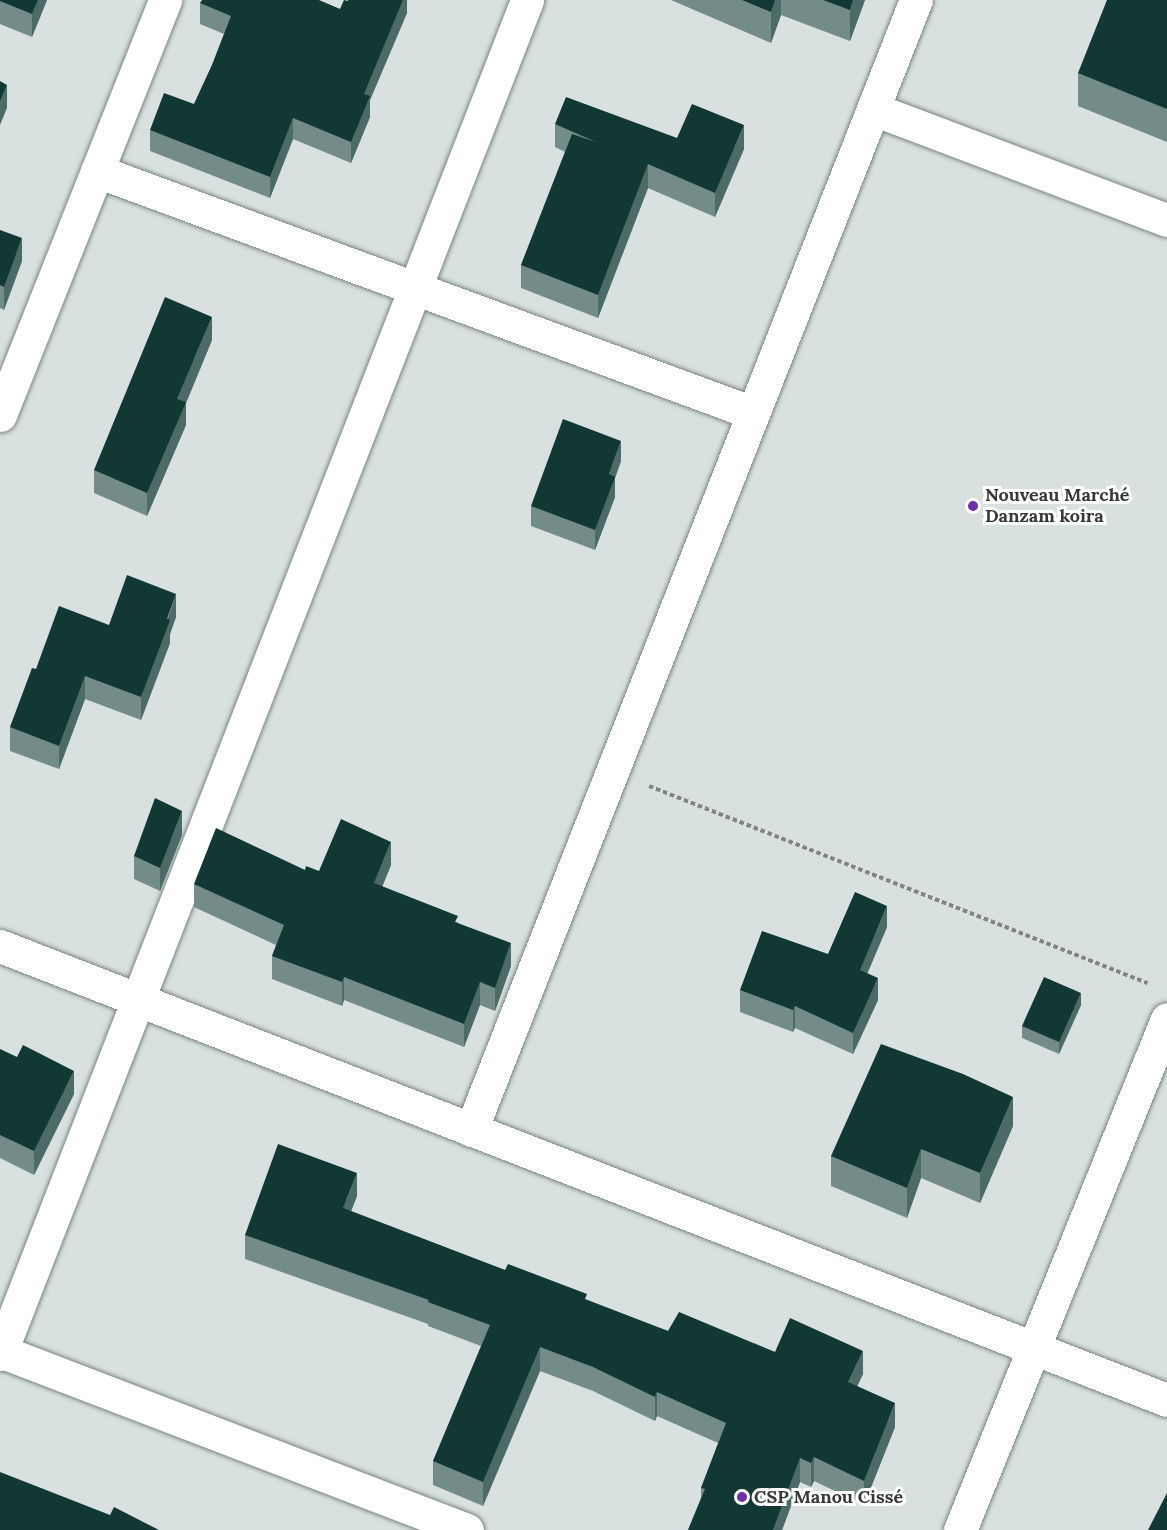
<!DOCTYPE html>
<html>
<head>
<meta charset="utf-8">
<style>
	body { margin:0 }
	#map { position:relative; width:1167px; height:1530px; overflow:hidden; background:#d8e1df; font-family:Lora,serif }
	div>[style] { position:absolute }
	.path>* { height:4px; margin-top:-2px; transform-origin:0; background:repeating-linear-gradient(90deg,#7e8583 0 4.5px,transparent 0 7.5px) }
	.roads { filter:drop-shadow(0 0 2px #7b8482) drop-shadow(0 0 2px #7b8482) }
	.minor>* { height:33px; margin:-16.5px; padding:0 16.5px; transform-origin:16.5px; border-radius:16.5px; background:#fff }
	.wall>* { inset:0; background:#748c88 }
	.shaded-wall>* { inset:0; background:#4d6b66 }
	.building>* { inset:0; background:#113832 }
	.dots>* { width:16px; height:16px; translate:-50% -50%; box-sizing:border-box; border:3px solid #fff; border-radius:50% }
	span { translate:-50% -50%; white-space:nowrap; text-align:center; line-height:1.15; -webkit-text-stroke:6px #fff; paint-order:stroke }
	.poi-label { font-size:18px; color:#343837; font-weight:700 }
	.left { translate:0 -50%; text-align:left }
</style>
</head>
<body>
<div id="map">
	<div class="path">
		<div style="left:649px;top:786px;width:536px;rotate:21.58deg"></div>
	</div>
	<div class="roads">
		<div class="minor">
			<div style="left:873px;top:109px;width:314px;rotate:20.7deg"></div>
			<div style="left:97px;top:171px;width:699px;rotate:20.25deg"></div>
			<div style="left:0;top:415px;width:447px;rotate:-68.3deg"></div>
			<div style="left:0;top:946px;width:1252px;rotate:21.26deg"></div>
			<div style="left:471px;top:1130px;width:1214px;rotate:-68.51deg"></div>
			<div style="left:0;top:1351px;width:500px;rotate:20.97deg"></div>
			<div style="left:0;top:1354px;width:1453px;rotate:-68.73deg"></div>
			<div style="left:960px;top:1530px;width:551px;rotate:-67.95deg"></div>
		</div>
	</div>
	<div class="wall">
		<div style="clip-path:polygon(0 0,47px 0,32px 37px,0 24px)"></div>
		<div style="clip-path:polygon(407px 0,407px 13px,370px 100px,370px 117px,351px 163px,293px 139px,270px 198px,150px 151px,150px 130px,194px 104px,212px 65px,224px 34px,200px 24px,200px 3px,340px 9px,348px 1px)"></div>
		<div style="clip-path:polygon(671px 0,865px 0,850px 41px,781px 15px,771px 43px)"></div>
		<div style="clip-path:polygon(1167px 0,1167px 142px,1078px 106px,1078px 73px)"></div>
		<div style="clip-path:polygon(555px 124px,677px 138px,744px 149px,715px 217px,648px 188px,598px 318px,521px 288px,521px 265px,565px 152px,555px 147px)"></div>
		<div style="clip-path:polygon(0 230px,22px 261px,4px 310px,0 308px)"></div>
		<div style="clip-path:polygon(212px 340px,186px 403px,186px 425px,147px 516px,94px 493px,94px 470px)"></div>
		<div style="clip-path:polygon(621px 461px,615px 478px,615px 497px,595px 550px,531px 526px,531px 506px)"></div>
		<div style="clip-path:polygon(176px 617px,170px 634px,170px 643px,141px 720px,85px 699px,59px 769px,10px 751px,10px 727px,36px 669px,109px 625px)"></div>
		<div style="clip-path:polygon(182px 835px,160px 891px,134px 879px,134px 856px)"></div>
		<div style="clip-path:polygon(391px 865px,382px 887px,458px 923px,511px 966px,495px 1011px,480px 1005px,464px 1047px,344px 1000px,342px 1006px,272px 979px,272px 956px,276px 945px,194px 907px,194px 884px,319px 871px)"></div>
		<div style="clip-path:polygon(887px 927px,867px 973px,878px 1000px,853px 1054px,795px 1028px,793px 1032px,740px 1012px,740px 990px,828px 954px)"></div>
		<div style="clip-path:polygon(1081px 1005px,1059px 1054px,1022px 1038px,1022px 1026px)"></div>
		<div style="clip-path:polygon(0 1049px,74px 1094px,34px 1175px,0 1158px)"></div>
		<div style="clip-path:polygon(1013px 1126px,980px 1203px,921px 1178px,907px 1218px,831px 1186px,831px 1156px)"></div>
		<div style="clip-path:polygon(357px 1196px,351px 1211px,505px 1270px,668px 1331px,775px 1352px,863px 1374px,857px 1386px,895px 1427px,864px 1505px,814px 1481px,811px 1487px,800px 1482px,782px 1530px,688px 1530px,701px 1498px,701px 1488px,718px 1443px,657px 1416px,655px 1421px,593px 1391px,540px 1371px,483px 1506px,433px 1485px,433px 1461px,481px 1346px,428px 1326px,428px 1324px,245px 1259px,245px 1235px)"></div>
	</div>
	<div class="shaded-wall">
		<div style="clip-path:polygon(38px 0,47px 0,32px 37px,32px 14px)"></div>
		<div style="clip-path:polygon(403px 0,407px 0,407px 13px,370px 100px,370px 117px,351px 163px,351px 142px,364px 94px)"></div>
		<div style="clip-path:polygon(775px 0,781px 0,781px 15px,771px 43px,771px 12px)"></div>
		<div style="clip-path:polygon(853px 0,865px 0,850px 41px,850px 10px)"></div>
		<div style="clip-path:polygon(7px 85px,7px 108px,0 125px,0 102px)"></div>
		<div style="clip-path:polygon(293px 118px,293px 139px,270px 198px,270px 177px)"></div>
		<div style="clip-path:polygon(744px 125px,744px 149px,715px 217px,715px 193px)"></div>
		<div style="clip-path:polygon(648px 164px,648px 188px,598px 318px,598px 295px)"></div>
		<div style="clip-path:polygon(22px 238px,22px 261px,4px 310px,4px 287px)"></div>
		<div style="clip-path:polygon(212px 317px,212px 340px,186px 403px,186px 425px,147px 516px,147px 493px,177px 399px)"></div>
		<div style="clip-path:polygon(621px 441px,621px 461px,615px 478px,615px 497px,595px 550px,595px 530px,609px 474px)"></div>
		<div style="clip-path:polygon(176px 594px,176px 617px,170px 634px,170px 643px,141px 720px,141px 697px)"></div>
		<div style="clip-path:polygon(85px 676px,85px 699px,59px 769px,59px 746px)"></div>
		<div style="clip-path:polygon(182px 811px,182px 835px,160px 891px,160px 868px)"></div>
		<div style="clip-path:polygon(391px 842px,391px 865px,374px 907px,374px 883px)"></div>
		<div style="clip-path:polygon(887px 906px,887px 927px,860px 991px,860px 970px)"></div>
		<div style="clip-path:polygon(511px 943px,511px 966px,495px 1011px,495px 988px)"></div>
		<div style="clip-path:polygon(344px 977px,344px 1000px,342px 1006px,342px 982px)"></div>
		<div style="clip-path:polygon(878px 978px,878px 1000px,853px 1054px,853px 1033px)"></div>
		<div style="clip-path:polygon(480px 982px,480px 1005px,464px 1047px,464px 1024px)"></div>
		<div style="clip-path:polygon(1081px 993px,1081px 1005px,1059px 1054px,1059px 1042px)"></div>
		<div style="clip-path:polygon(795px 1006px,795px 1028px,793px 1032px,793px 1010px)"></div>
		<div style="clip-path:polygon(74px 1071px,74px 1094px,34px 1175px,34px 1151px)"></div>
		<div style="clip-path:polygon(1013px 1097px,1013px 1126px,980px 1203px,980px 1173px)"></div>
		<div style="clip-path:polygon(921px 1149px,921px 1178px,907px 1218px,907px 1188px)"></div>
		<div style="clip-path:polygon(357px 1173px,357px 1196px,343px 1232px,343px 1208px)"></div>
		<div style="clip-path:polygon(540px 1347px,540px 1371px,483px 1506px,483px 1482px)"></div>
		<div style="clip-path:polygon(863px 1351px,863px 1374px,848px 1406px,848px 1382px)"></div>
		<div style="clip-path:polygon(657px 1392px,657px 1416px,655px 1421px,655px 1397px)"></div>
		<div style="clip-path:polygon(895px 1403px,895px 1427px,864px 1505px,864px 1481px)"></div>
		<div style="clip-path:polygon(814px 1457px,814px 1481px,811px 1487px,811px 1463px)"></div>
		<div style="clip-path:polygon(800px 1458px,800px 1482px,782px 1530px,773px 1530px)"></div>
	</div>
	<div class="building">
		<div style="clip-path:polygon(0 0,38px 0,32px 14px,0 1px)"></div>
		<div style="clip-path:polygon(202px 0,319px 0,340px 9px,344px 0,348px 1px,348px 0,403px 0,364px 94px,370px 96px,351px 142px,293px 118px,270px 177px,150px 130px,164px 93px,194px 104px,212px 65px,231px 16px,200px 3px)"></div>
		<div style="clip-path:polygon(742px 0,775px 0,771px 12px)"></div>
		<div style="clip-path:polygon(823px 0,853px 0,850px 10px)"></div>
		<div style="clip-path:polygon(1107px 0,1167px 0,1167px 109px,1078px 73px)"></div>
		<div style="clip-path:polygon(0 81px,7px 85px,0 102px)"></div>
		<div style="clip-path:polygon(566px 97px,677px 138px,692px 104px,744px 125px,715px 193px,648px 164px,598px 295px,521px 265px,572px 134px,596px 142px,555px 124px)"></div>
		<div style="clip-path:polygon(0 230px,22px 238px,4px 287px,0 285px)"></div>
		<div style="clip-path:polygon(165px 297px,212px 317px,177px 399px,186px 402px,147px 493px,94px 470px)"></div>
		<div style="clip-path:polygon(563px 419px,621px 441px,609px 474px,615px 477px,595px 530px,531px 506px)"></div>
		<div style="clip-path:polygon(127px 575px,176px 594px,167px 619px,170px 620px,141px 697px,85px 676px,59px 746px,10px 727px,32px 668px,36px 669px,59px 606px,109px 625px)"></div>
		<div style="clip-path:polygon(155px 798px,182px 811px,160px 868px,134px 856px)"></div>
		<div style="clip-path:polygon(341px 819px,391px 842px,374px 883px,458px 916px,455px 922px,511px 943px,495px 988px,480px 982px,464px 1024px,344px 977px,342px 982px,272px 956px,284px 925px,194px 884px,216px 828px,305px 870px,306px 866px,319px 871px)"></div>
		<div style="clip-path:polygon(855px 892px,887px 906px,860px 970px,878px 978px,853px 1033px,795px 1006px,793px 1010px,740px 990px,762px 931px,828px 954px)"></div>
		<div style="clip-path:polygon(1044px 977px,1081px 993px,1059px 1042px,1022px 1026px)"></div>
		<div style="clip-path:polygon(881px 1044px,963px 1074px,1013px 1097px,980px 1173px,921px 1149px,907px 1188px,831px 1156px)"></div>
		<div style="clip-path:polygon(23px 1045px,74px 1071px,34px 1151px,0 1135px,0 1049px,17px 1057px)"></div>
		<div style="clip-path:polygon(278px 1144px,357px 1173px,343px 1208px,505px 1270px,508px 1264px,587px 1294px,585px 1299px,668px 1331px,679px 1312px,775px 1352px,790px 1318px,863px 1351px,848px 1382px,895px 1403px,864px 1481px,814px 1457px,811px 1463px,800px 1458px,773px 1530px,688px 1530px,705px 1489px,701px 1488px,726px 1423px,657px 1392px,655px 1397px,593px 1367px,540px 1347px,483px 1482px,433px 1461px,490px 1325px,428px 1302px,429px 1300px,245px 1235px)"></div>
		<div style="clip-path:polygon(0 1472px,110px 1515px,114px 1507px,159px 1530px,0 1530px)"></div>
		<div style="clip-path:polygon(1167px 1493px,1167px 1530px,1148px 1530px)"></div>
	</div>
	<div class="dots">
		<div style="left:973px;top:506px;background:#6f30a5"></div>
		<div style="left:742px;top:1497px;background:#6f30a5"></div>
	</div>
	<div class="poi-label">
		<span class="left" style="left:985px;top:506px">Nouveau Marché<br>Danzam koira</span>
		<span class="left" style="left:754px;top:1497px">CSP Manou Cissé</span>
	</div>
</div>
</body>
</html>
